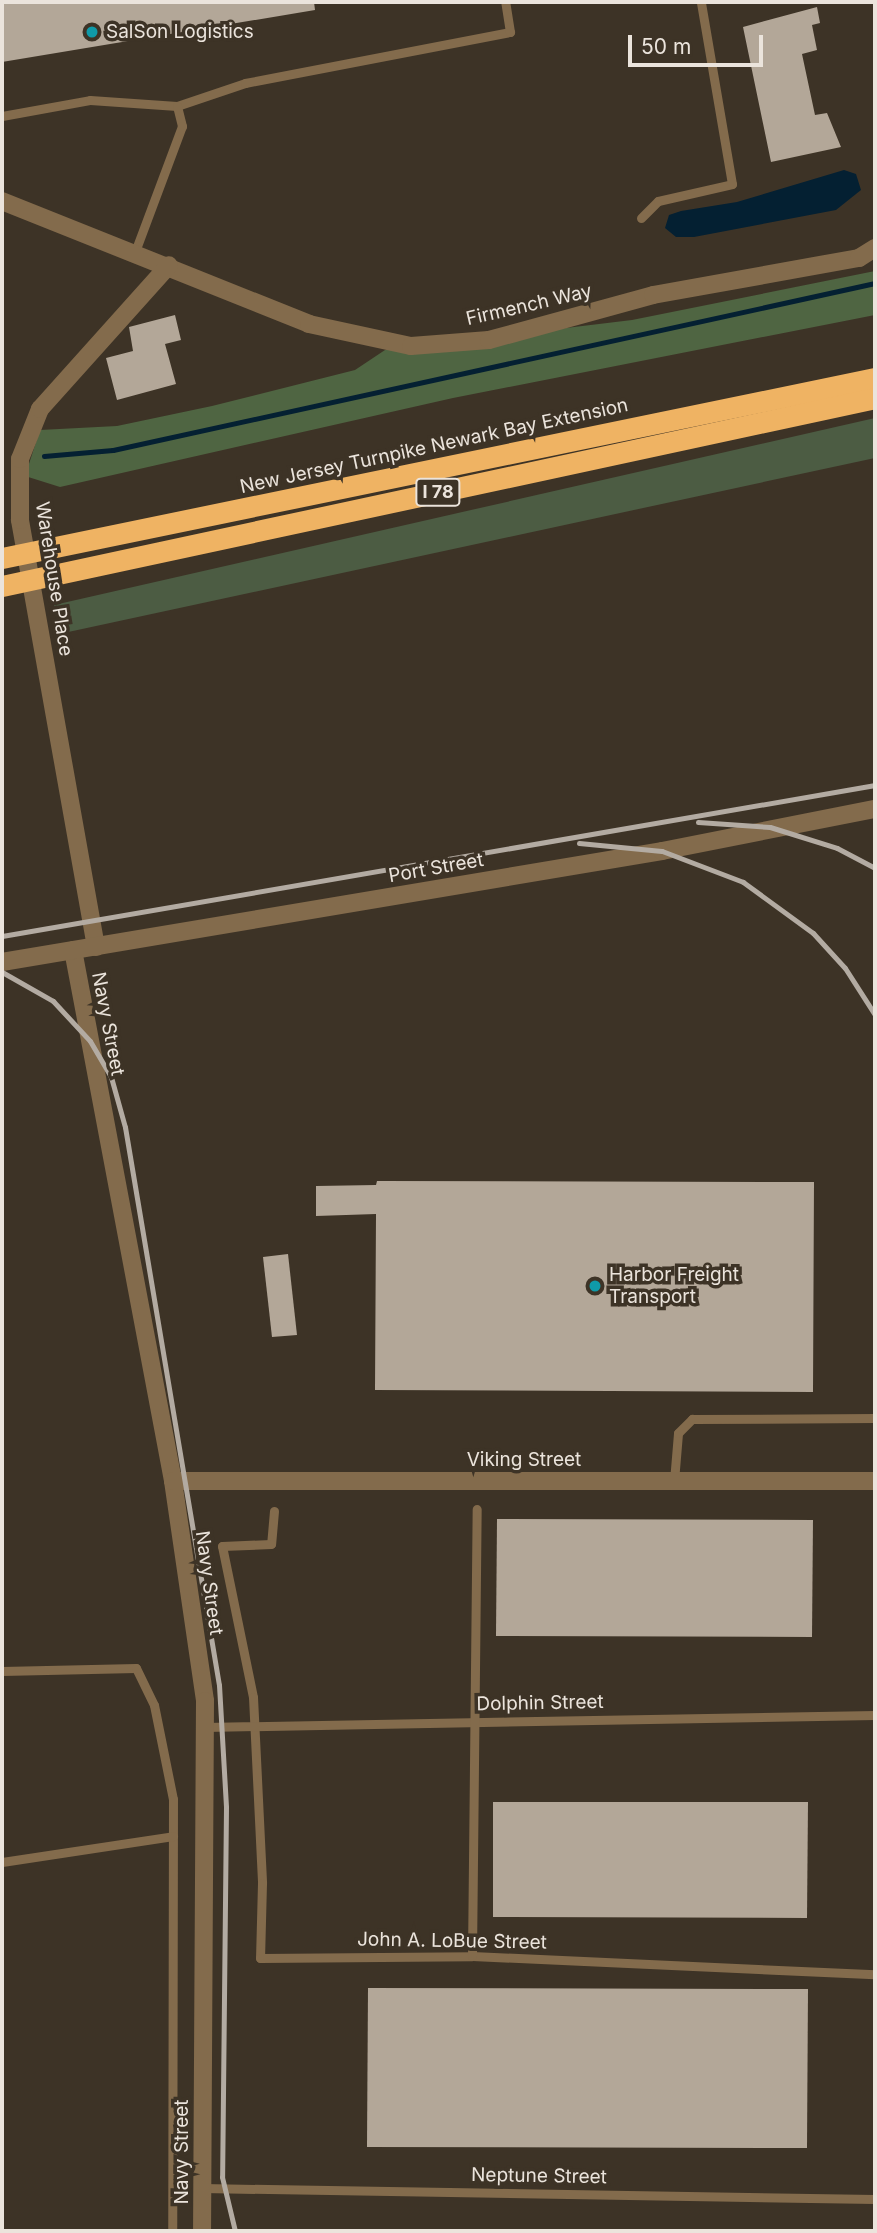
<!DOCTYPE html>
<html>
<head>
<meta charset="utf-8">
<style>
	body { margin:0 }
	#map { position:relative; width:877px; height:2233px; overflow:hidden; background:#3d3326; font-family:Inter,sans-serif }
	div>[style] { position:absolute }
	.green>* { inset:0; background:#4c5c43 }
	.forest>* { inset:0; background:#4f6542 }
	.water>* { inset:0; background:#042032 }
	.stream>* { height:5px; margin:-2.5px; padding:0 2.5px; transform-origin:2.5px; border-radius:2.5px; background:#042032 }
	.building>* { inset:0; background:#b3a798 }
	.lane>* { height:9px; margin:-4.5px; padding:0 4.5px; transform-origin:4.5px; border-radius:4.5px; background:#836b4c }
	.street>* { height:18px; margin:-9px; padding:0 9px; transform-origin:9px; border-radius:9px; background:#836b4c }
	.rail>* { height:5px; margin:-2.5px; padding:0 2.5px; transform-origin:2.5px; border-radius:2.5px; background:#b3aba2 }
	.highway-bridge>* { height:21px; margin:-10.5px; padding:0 10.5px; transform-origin:10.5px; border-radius:10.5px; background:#efb363 }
	.dots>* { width:19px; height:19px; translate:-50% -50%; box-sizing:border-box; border:4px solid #3d3326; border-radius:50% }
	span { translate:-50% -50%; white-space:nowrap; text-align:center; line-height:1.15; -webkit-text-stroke:7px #3d3326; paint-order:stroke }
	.shield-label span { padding:2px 5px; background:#3d3326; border:2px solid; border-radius:5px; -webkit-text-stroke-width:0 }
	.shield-label { font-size:18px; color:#ebe4dc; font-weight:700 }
	.poi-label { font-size:19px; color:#ebe4dc }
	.left { translate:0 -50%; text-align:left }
	.street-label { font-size:19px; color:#ebe4dc }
	.frame { position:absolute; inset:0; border:4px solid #ebe4dc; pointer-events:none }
	.scale { position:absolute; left:628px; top:35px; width:135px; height:32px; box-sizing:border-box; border:4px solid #ebe4dc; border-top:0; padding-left:9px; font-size:21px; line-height:24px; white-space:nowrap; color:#ebe4dc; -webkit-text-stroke:5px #3d3326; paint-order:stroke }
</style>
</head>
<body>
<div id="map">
	<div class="green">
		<div style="clip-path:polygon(875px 418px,875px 458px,59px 634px,54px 605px)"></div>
	</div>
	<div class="forest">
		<div style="clip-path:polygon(875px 271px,875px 315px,453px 398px,60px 487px,25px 476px,40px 430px,117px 426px,212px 406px,355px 370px,385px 350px,632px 320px)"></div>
	</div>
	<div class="water">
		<div style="clip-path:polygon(844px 170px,856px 174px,861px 190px,836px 210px,694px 237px,676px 237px,665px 228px,669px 215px,681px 211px,737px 202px)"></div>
	</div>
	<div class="stream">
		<div style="left:44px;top:456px;width:69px;rotate:-5deg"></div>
		<div style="left:113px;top:450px;width:780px;rotate:-12.36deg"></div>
	</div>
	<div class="building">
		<div style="clip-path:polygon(2px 2px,314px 2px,315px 10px,2px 62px)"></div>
		<div style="clip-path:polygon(817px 7px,820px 23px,812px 25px,817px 50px,802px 54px,815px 115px,827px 113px,841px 147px,771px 162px,743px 27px)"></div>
		<div style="clip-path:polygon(175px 315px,181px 340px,165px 344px,176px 384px,117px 400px,106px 358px,133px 351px,129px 327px)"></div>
		<div style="clip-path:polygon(377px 1181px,814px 1182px,813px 1392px,375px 1390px,376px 1214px,316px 1216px,316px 1186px,376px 1185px)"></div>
		<div style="clip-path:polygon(288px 1254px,297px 1335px,272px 1337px,263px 1257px)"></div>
		<div style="clip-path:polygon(497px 1519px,813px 1520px,812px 1637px,496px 1636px)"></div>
		<div style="clip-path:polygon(493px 1802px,808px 1802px,807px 1918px,493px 1917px)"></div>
		<div style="clip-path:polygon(368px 1988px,808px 1989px,807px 2148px,367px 2147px)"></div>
	</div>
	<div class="lane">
		<div style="left:177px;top:106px;width:72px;rotate:-18.7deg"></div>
		<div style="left:245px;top:83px;width:270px;rotate:-10.9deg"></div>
		<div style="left:510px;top:32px;width:30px;rotate:-99deg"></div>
		<div style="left:2px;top:116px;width:89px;rotate:-10.3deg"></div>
		<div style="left:90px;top:100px;width:87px;rotate:3.9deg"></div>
		<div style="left:177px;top:106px;width:21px;rotate:76deg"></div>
		<div style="left:182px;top:126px;width:134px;rotate:110.5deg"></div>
		<div style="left:641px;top:218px;width:24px;rotate:-45deg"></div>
		<div style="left:658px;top:201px;width:76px;rotate:-12.9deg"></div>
		<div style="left:732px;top:184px;width:185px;rotate:-99.7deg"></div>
		<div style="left:674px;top:1481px;width:48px;rotate:-85.2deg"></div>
		<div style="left:678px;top:1433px;width:20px;rotate:-45deg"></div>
		<div style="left:692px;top:1419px;width:183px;rotate:-0.3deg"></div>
		<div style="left:274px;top:1511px;width:33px;rotate:95deg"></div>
		<div style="left:271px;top:1544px;width:49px;rotate:177.7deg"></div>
		<div style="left:222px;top:1546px;width:154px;rotate:78.4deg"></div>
		<div style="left:253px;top:1697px;width:186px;rotate:87.2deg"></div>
		<div style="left:262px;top:1883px;width:75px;rotate:91.5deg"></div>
		<div style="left:260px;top:1958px;width:212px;rotate:-0.5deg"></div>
		<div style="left:472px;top:1956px;width:403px;rotate:2.6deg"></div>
		<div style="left:2px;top:1671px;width:134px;rotate:-1.3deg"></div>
		<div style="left:136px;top:1668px;width:41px;rotate:64.1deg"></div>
		<div style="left:154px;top:1705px;width:96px;rotate:78.6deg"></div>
		<div style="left:173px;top:1799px;width:432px;rotate:90.1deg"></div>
		<div style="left:205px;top:1727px;width:670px;rotate:-1.03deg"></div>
		<div style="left:2px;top:1862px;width:173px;rotate:-8.6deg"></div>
		<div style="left:472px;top:1956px;width:447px;rotate:-89.4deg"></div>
		<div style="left:202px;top:2188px;width:673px;rotate:0.94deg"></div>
	</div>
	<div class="street">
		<div style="left:2px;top:201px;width:331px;rotate:21.8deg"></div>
		<div style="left:309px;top:324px;width:104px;rotate:12.2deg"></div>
		<div style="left:411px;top:346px;width:78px;rotate:-4.4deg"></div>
		<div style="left:489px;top:340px;width:170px;rotate:-15.3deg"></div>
		<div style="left:653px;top:295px;width:209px;rotate:-10.2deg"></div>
		<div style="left:859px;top:258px;width:19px;rotate:-32deg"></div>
		<div style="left:96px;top:947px;width:434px;rotate:-100.1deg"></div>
		<div style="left:20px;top:520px;width:61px;rotate:-90deg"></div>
		<div style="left:20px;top:459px;width:54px;rotate:-68.2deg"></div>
		<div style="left:40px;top:409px;width:193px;rotate:-48.1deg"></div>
		<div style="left:73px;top:950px;width:540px;rotate:79.33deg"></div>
		<div style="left:173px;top:1481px;width:222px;rotate:81.7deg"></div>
		<div style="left:205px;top:1701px;width:530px;rotate:90.32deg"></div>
		<div style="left:2px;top:962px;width:669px;rotate:-9.55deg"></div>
		<div style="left:662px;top:851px;width:217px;rotate:-11.2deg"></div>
		<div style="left:173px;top:1481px;width:702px"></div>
	</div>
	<div class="rail">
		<div style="left:698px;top:822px;width:72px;rotate:4deg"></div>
		<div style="left:770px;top:827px;width:70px;rotate:17.4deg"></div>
		<div style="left:837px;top:848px;width:43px;rotate:27.8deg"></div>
		<div style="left:579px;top:843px;width:83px;rotate:5.5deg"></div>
		<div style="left:662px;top:851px;width:87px;rotate:20.9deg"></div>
		<div style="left:743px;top:882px;width:87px;rotate:36.1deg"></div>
		<div style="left:813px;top:933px;width:47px;rotate:47.6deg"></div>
		<div style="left:845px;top:968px;width:56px;rotate:57.4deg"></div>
		<div style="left:2px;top:936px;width:886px;rotate:-9.81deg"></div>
		<div style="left:2px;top:972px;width:59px;rotate:29.6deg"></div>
		<div style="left:53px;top:1001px;width:54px;rotate:47.2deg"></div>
		<div style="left:90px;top:1041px;width:42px;rotate:59.7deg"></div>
		<div style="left:111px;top:1077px;width:52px;rotate:74.4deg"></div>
		<div style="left:125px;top:1127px;width:566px;rotate:80.44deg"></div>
		<div style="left:219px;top:1685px;width:122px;rotate:86.7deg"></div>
		<div style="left:226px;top:1807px;width:370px;rotate:90.6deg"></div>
		<div style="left:222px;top:2177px;width:56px;rotate:76.5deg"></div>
	</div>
	<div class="highway-bridge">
		<div style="left:2px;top:558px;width:891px;rotate:-11.65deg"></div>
		<div style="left:2px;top:586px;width:893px;rotate:-12.15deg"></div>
	</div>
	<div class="dots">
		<div style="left:92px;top:32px;background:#0f9aa8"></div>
		<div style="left:595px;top:1286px;background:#0f9aa8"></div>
	</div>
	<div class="shield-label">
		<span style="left:438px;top:492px">I 78</span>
	</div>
	<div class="poi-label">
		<span class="left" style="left:106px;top:32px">SalSon Logistics</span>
		<span class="left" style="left:609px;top:1286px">Harbor Freight<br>Transport</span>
	</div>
	<div class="street-label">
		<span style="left:529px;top:305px;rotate:-13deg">Firmench Way</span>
		<span style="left:434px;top:446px;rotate:-12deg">New Jersey Turnpike Newark Bay Extension</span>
		<span style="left:54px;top:579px;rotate:81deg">Warehouse Place</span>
		<span style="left:436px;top:868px;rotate:-10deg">Port Street</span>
		<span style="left:108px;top:1024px;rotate:79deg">Navy Street</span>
		<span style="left:524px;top:1460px">Viking Street</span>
		<span style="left:209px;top:1583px;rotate:82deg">Navy Street</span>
		<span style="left:540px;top:1703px;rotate:-1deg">Dolphin Street</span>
		<span style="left:452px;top:1941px;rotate:1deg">John A. LoBue Street</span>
		<span style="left:182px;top:2152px;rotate:-90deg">Navy Street</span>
		<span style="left:539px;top:2176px;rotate:1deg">Neptune Street</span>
	</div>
	<div class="frame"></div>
	<div class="scale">50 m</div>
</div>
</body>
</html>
